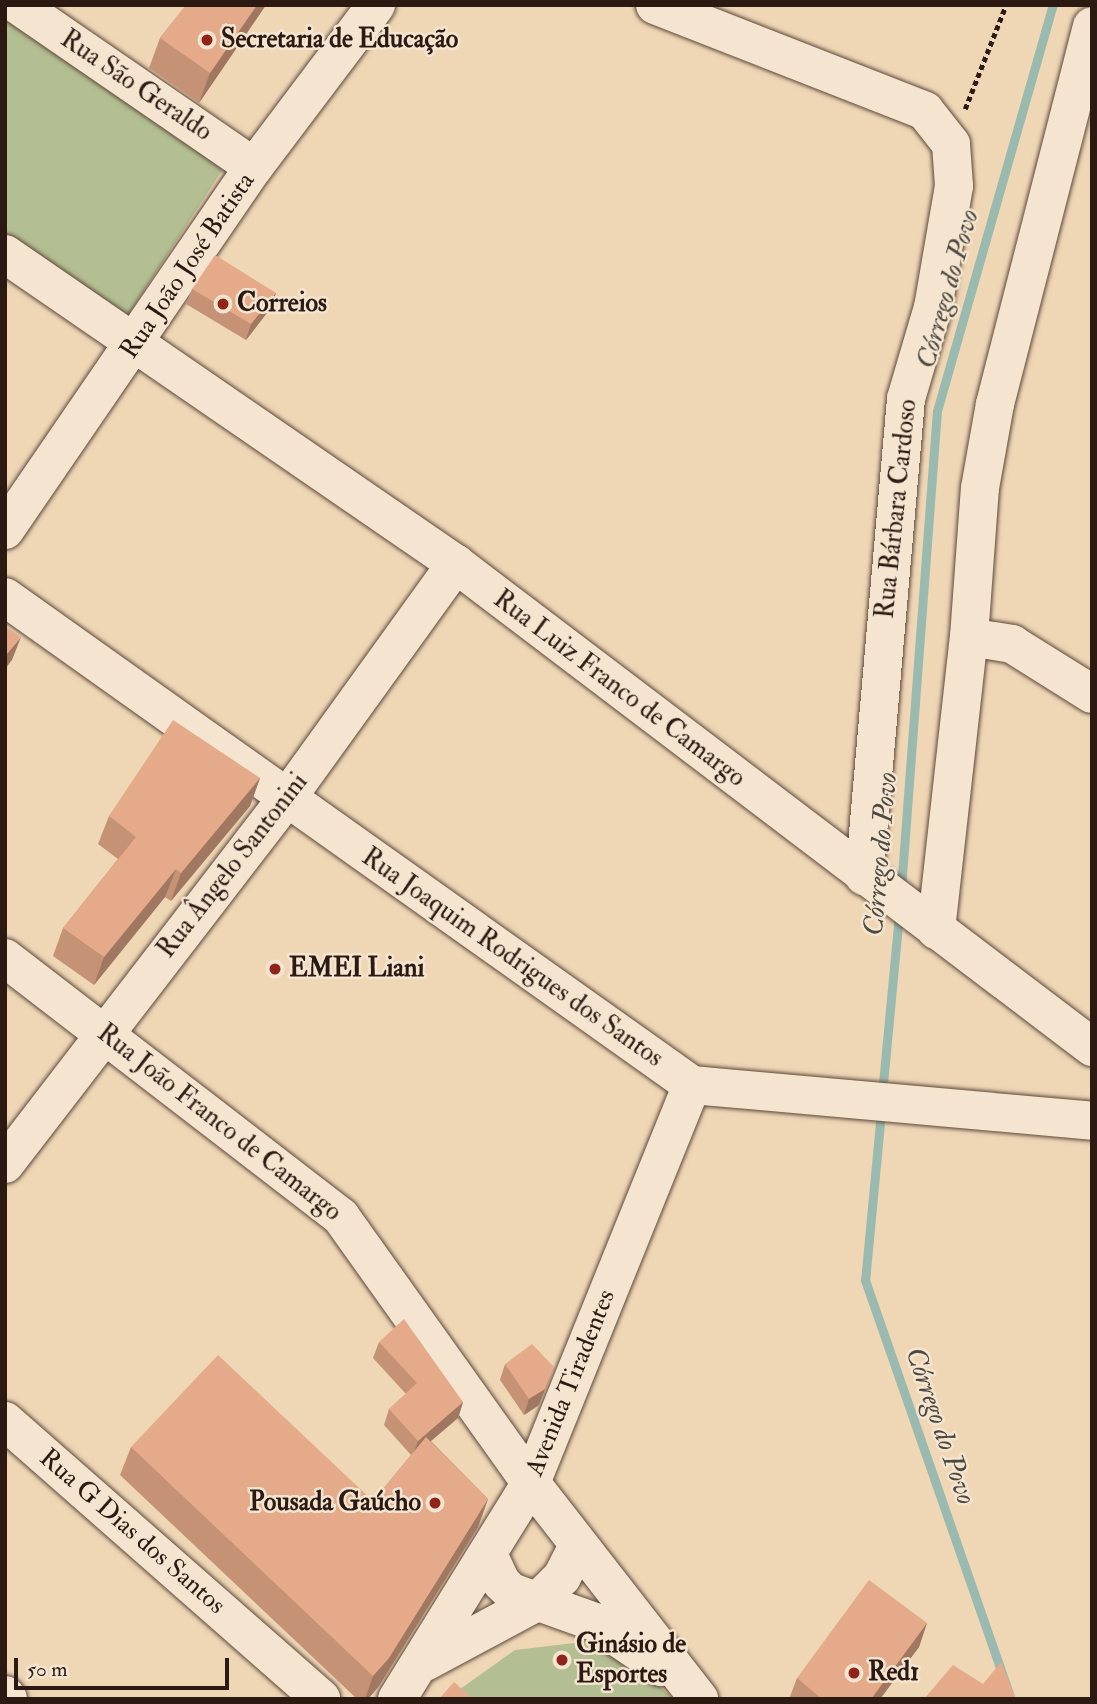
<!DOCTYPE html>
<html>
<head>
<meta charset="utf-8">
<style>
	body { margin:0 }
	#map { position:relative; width:1097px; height:1704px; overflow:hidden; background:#efd7b6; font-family:"IM FELL Double Pica",serif }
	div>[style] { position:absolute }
	.green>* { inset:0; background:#b3bf92 }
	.stream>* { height:9px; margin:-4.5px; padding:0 4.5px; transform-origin:4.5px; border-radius:4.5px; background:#9abaaf }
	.path>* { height:4.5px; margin-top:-2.25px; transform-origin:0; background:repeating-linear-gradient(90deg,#2c1911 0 5px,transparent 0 8.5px) }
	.roads { filter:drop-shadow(0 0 2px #5d483a) drop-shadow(0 0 2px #5d483a) }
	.minor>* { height:38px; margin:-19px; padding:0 19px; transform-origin:19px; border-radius:19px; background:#f5e5d0 }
	.wall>* { inset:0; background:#c59276 }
	.shaded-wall>* { inset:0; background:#a07760 }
	.building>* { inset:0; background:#e5aa89 }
	.dots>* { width:19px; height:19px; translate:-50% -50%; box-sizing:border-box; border:4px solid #f5e5d0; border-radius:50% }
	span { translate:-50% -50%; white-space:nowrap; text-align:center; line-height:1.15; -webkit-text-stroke:5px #f5e5d0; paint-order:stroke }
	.poi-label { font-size:26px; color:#2c1911; font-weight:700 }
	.left { translate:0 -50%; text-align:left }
	.right { translate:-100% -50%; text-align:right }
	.street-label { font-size:26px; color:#2c1911 }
	.water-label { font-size:28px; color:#4d4940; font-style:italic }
	.frame { position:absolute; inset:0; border:7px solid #2c1911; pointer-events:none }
	.scale { position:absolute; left:14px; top:1658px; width:215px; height:32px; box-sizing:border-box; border:4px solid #2c1911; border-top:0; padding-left:9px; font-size:21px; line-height:24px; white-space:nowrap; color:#2c1911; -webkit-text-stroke:5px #f5e5d0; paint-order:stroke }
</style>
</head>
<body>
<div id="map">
	<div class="green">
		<div style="clip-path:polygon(5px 19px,225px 166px,117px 332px,5px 251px)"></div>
		<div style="clip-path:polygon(591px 1641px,643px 1671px,673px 1699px,446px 1699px,515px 1650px)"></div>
	</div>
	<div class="stream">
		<div style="left:901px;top:889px;width:479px;rotate:-85.7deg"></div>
		<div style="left:937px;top:411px;width:422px;rotate:-74.1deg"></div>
		<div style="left:882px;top:1094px;width:182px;rotate:-84.6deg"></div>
		<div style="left:881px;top:1112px;width:169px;rotate:95.4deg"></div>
		<div style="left:865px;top:1280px;width:444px;rotate:70.8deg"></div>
	</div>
	<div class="path">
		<div style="left:965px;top:109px;width:112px;rotate:-68.5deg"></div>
	</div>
	<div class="roads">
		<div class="minor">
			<div style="left:18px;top:5px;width:286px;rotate:34.5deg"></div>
			<div style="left:655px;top:5px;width:290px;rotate:21.4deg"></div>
			<div style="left:925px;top:111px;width:42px;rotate:51.8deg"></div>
			<div style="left:951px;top:144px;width:42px;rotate:85.9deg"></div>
			<div style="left:954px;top:186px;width:123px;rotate:99.8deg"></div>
			<div style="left:933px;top:307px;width:96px;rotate:106.4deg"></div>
			<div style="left:906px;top:399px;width:479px;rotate:95deg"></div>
			<div style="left:5px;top:254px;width:547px;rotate:34.5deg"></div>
			<div style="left:456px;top:564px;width:799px;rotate:37.21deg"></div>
			<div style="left:5px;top:530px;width:440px;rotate:-55.6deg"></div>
			<div style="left:254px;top:167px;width:203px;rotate:-53deg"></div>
			<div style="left:5px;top:597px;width:843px;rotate:35.39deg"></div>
			<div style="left:692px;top:1085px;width:402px;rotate:5.1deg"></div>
			<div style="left:969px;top:637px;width:44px;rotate:9.2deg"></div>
			<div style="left:1012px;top:644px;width:94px;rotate:32deg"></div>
			<div style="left:936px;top:930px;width:295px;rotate:-83.6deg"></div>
			<div style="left:969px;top:637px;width:149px;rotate:-85.8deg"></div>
			<div style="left:980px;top:488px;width:85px;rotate:-79.9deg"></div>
			<div style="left:995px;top:404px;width:390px;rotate:-75.6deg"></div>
			<div style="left:5px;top:958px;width:424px;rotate:37.6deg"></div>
			<div style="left:341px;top:1217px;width:327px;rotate:54.5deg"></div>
			<div style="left:531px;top:1483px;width:274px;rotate:52.1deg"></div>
			<div style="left:5px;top:1164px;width:462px;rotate:-52.4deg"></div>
			<div style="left:287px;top:798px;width:289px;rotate:-54.2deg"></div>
			<div style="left:5px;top:1421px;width:421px;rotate:41.3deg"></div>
			<div style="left:489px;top:1556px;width:29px;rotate:65deg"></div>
			<div style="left:501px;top:1582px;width:14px;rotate:45deg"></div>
			<div style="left:511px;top:1592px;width:89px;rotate:19.7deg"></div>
			<div style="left:595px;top:1622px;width:80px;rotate:34.3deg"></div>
			<div style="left:425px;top:1662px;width:127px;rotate:-28.2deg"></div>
			<div style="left:537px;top:1602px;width:35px;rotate:-45deg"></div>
			<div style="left:562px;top:1577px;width:35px;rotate:-63deg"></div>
			<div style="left:5px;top:1695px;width:5px;rotate:53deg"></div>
			<div style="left:397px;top:1699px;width:254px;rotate:-58.2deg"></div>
			<div style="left:531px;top:1483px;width:429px;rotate:-68deg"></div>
		</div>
	</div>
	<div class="wall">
		<div style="clip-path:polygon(186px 5px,266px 5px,199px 103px,149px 68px,160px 38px)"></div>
		<div style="clip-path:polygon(192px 289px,276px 293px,270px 309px,246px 340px,186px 304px)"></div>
		<div style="clip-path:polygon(260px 778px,250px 806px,171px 901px,165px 897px,94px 985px,53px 956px,63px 928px,118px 859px,98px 844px,109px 816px)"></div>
		<div style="clip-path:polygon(379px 1342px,463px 1402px,458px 1418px,431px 1441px,488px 1499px,478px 1527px,379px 1686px,368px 1699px,357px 1699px,120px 1475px,131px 1447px,373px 1501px,411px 1455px,384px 1425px,389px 1409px,406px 1394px,373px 1358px)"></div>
		<div style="clip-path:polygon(505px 1364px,539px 1405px,524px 1415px,500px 1380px)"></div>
		<div style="clip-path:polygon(927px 1623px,919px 1647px,880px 1699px,789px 1699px,797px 1678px)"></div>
	</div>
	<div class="shaded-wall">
		<div style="clip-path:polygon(257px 5px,266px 5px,199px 103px,210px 73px)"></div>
		<div style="clip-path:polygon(276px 293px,270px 309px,246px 340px,251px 324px)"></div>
		<div style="clip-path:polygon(21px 637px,12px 660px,5px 669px,5px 656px)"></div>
		<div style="clip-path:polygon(260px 778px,250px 806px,171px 901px,181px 873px)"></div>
		<div style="clip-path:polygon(176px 869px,165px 897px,94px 985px,104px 957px)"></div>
		<div style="clip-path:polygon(554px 1367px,539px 1405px,524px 1415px,529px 1399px)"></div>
		<div style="clip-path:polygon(463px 1402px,458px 1418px,412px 1457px,418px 1441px)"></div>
		<div style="clip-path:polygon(488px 1499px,478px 1527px,379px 1686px,368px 1699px,365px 1699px,373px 1676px)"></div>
		<div style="clip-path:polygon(927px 1623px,919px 1647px,880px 1699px,871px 1699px)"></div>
	</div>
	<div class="building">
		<div style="clip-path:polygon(186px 5px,257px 5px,210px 73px,160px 38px)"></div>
		<div style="clip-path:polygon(215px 255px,276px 293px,251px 324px,192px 289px)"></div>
		<div style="clip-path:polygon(5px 626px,21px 637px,5px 656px)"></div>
		<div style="clip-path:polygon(173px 720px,260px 778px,181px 873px,176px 869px,104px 957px,63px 928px,136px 837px,109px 816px)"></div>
		<div style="clip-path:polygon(404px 1319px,463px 1402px,418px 1441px,389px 1409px,417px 1383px,379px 1342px)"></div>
		<div style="clip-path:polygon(532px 1344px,554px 1367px,545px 1389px,529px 1399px,505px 1364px)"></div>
		<div style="clip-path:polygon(218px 1355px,373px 1501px,426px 1437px,488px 1499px,389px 1658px,373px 1676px,131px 1447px)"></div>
		<div style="clip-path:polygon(869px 1580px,927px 1623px,871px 1699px,822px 1699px,797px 1678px)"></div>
		<div style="clip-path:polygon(1001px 1662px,1016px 1699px,924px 1699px,953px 1665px,983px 1684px)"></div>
		<div style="clip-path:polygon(454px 1682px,473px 1699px,439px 1699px)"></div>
	</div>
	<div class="dots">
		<div style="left:207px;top:40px;background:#8f2418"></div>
		<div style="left:223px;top:304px;background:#8f2418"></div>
		<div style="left:275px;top:969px;background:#8f2418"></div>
		<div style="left:435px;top:1503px;background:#8f2418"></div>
		<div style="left:562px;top:1660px;background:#8f2418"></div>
		<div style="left:854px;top:1673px;background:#8f2418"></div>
	</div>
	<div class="poi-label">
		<span class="left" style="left:221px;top:40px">Secretaria de Educação</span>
		<span class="left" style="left:237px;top:304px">Correios</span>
		<span class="left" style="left:289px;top:969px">EMEI Liani</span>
		<span class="right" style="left:421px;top:1503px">Pousada Gaúcho</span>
		<span class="left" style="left:576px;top:1660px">Ginásio de<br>Esportes</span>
		<span class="left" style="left:868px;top:1673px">Red1</span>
	</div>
	<div class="street-label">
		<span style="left:136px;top:86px;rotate:34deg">Rua São Geraldo</span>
		<span style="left:188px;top:266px;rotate:-56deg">Rua João José Batista</span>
		<span style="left:897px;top:509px;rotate:-84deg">Rua Bárbara Cardoso</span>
		<span style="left:619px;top:689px;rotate:37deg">Rua Luiz Franco de Camargo</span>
		<span style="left:233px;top:866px;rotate:-52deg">Rua Ângelo Santonini</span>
		<span style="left:512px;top:958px;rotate:35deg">Rua Joaquim Rodrigues dos Santos</span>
		<span style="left:219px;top:1123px;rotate:38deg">Rua João Franco de Camargo</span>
		<span style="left:571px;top:1383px;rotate:-68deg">Avenida Tiradentes</span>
		<span style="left:132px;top:1532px;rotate:41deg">Rua G Dias dos Santos</span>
	</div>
	<div class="water-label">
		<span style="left:948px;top:289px;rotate:-74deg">Córrego do Povo</span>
		<span style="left:881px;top:854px;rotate:-85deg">Córrego do Povo</span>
		<span style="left:940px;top:1426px;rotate:71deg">Córrego do Povo</span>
	</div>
	<div class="frame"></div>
	<div class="scale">50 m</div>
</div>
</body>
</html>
